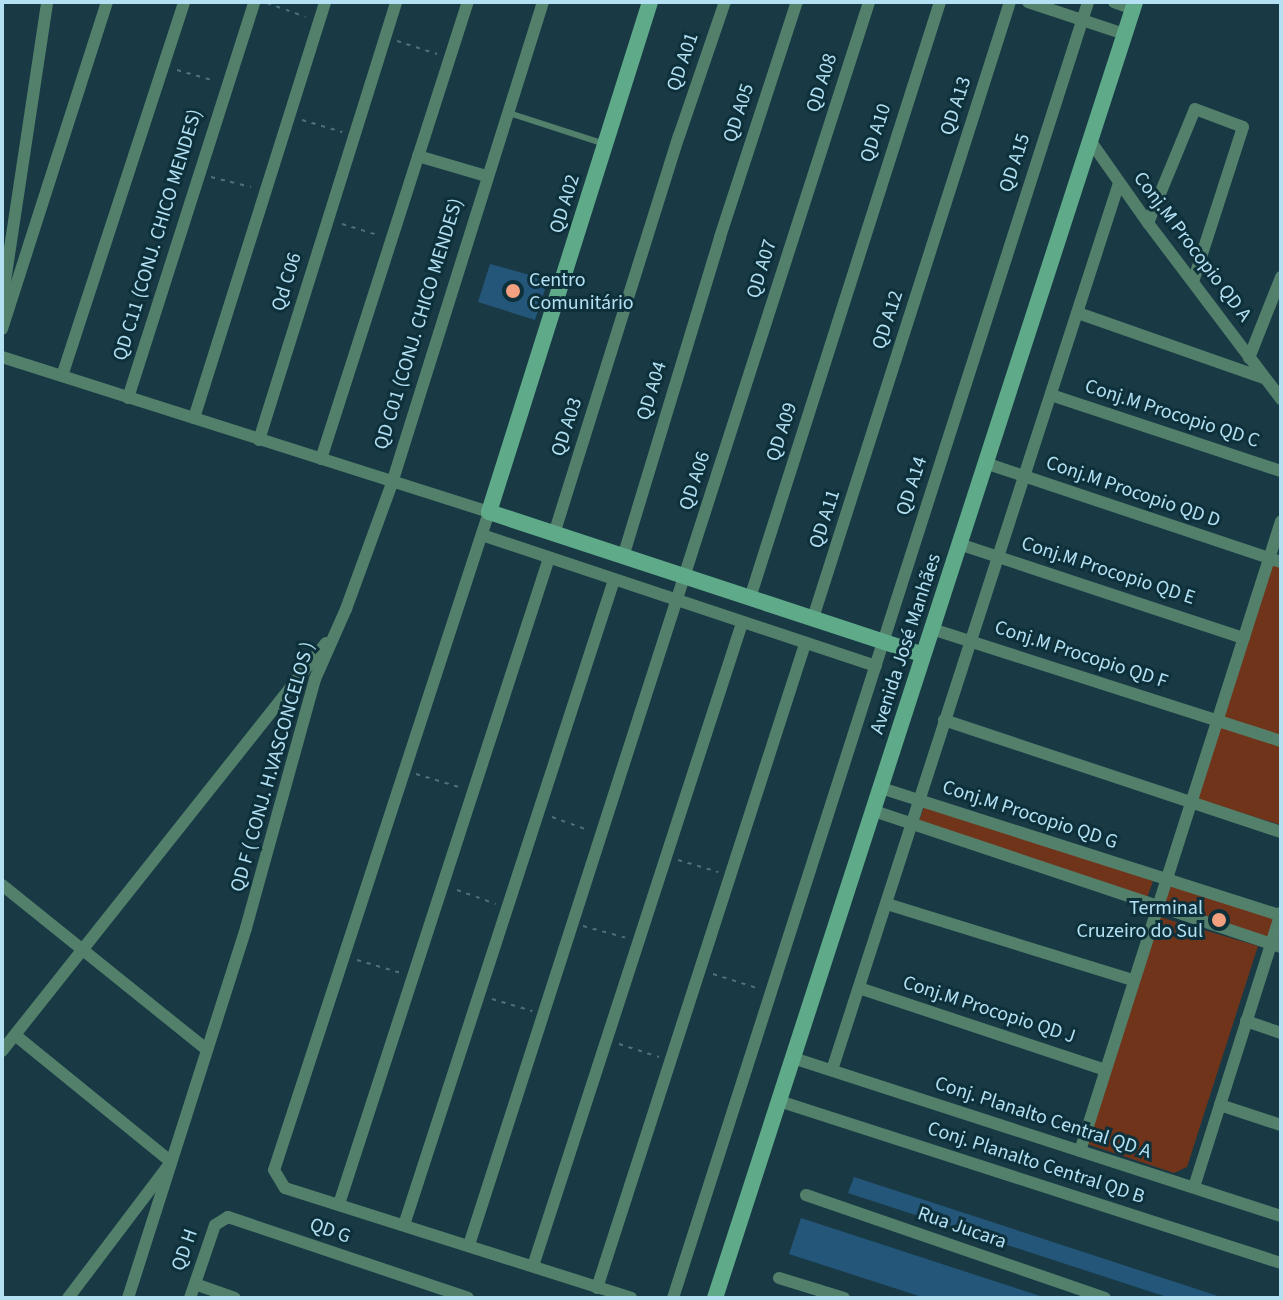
<!DOCTYPE html>
<html>
<head>
<meta charset="utf-8">
<style>
	body { margin:0 }
	#map { position:relative; width:1283px; height:1300px; overflow:hidden; background:#193a45; font-family:"Source Sans 3",sans-serif }
	div>[style] { position:absolute }
	.green>* { inset:0; background:#70341a }
	.building>* { inset:0; background:#24567a }
	.path>* { height:2px; margin-top:-1px; transform-origin:0; background:repeating-linear-gradient(90deg,#4c717e 0 4px,transparent 0 10px) }
	.lane>* { height:6px; margin:-3px; padding:0 3px; transform-origin:3px; border-radius:3px; background:#53806b }
	.street>* { height:12px; margin:-6px; padding:0 6px; transform-origin:6px; border-radius:6px; background:#53806b }
	.secondary>* { height:16px; margin:-8px; padding:0 8px; transform-origin:8px; border-radius:8px; background:#5faa88 }
	.dots>* { width:22px; height:22px; translate:-50% -50%; box-sizing:border-box; border:4px solid #0e303b; border-radius:50% }
	span { translate:-50% -50%; white-space:nowrap; text-align:center; line-height:1.15; -webkit-text-stroke:6px #0e303b; paint-order:stroke }
	.street-label { font-size:20px; color:#b3e1f3 }
	.poi-label { font-size:20px; color:#b3e1f3 }
	.left { translate:0 -50%; text-align:left }
	.right { translate:-100% -50%; text-align:right }
	.frame { position:absolute; inset:0; border:4px solid #b3e1f3; pointer-events:none }
</style>
</head>
<body>
<div id="map">
	<div class="green">
		<div style="clip-path:polygon(1271px 563px,1281px 566px,1281px 825px,1197px 799px)"></div>
		<div style="clip-path:polygon(925px 804px,1153px 881px,1147px 898px,919px 821px)"></div>
		<div style="clip-path:polygon(1168px 884px,1274px 919px,1268px 937px,1162px 902px)"></div>
		<div style="clip-path:polygon(1160px 917px,1258px 946px,1187px 1167px,1174px 1173px,1087px 1144px)"></div>
	</div>
	<div class="building">
		<div style="clip-path:polygon(490px 264px,548px 280px,535px 320px,478px 302px)"></div>
		<div style="clip-path:polygon(854px 1177px,1218px 1296px,1218px 1298px,1170px 1298px,848px 1193px)"></div>
		<div style="clip-path:polygon(801px 1218px,1040px 1296px,1040px 1298px,925px 1298px,789px 1254px)"></div>
	</div>
	<div class="path">
		<div style="left:267px;top:3px;width:41px;rotate:19.7deg"></div>
		<div style="left:397px;top:41px;width:42px;rotate:18deg"></div>
		<div style="left:177px;top:70px;width:37px;rotate:16deg"></div>
		<div style="left:302px;top:120px;width:42px;rotate:16.7deg"></div>
		<div style="left:211px;top:177px;width:41px;rotate:14deg"></div>
		<div style="left:342px;top:224px;width:38px;rotate:17deg"></div>
		<div style="left:416px;top:774px;width:45px;rotate:16.8deg"></div>
		<div style="left:552px;top:817px;width:37px;rotate:20deg"></div>
		<div style="left:678px;top:860px;width:42px;rotate:16.7deg"></div>
		<div style="left:457px;top:890px;width:41px;rotate:19.7deg"></div>
		<div style="left:583px;top:926px;width:46px;rotate:15.3deg"></div>
		<div style="left:357px;top:960px;width:46px;rotate:16.5deg"></div>
		<div style="left:713px;top:974px;width:49px;rotate:17.7deg"></div>
		<div style="left:492px;top:999px;width:42px;rotate:16.7deg"></div>
		<div style="left:619px;top:1044px;width:42px;rotate:18deg"></div>
	</div>
	<div class="lane">
		<div style="left:509px;top:113px;width:101px;rotate:17.9deg"></div>
	</div>
	<div class="street">
		<div style="left:1028px;top:2px;width:101px;rotate:18.4deg"></div>
		<div style="left:1114px;top:2px;width:20px;rotate:20deg"></div>
		<div style="left:1089px;top:139px;width:103px;rotate:54.9deg"></div>
		<div style="left:1148px;top:223px;width:221px;rotate:52.9deg"></div>
		<div style="left:418px;top:156px;width:71px;rotate:16.4deg"></div>
		<div style="left:1148px;top:223px;width:123px;rotate:-67.6deg"></div>
		<div style="left:1195px;top:109px;width:51px;rotate:20.6deg"></div>
		<div style="left:1243px;top:127px;width:163px;rotate:107.9deg"></div>
		<div style="left:2px;top:301px;width:302px;rotate:-81.4deg"></div>
		<div style="left:1078px;top:313px;width:197px;rotate:19.3deg"></div>
		<div style="left:2px;top:329px;width:343px;rotate:-72.2deg"></div>
		<div style="left:2px;top:357px;width:511px;rotate:17.65deg"></div>
		<div style="left:489px;top:512px;width:692px;rotate:108.09deg"></div>
		<div style="left:274px;top:1170px;width:21px;rotate:59deg"></div>
		<div style="left:285px;top:1188px;width:363px;rotate:17.6deg"></div>
		<div style="left:1249px;top:358px;width:87px;rotate:-68.4deg"></div>
		<div style="left:62px;top:376px;width:393px;rotate:-71.9deg"></div>
		<div style="left:1051px;top:395px;width:242px;rotate:18.3deg"></div>
		<div style="left:128px;top:398px;width:416px;rotate:-72.3deg"></div>
		<div style="left:194px;top:418px;width:436px;rotate:-72.5deg"></div>
		<div style="left:259px;top:440px;width:459px;rotate:-72.6deg"></div>
		<div style="left:321px;top:459px;width:480px;rotate:-72.2deg"></div>
		<div style="left:985px;top:463px;width:312px;rotate:18.5deg"></div>
		<div style="left:554px;top:534px;width:417px;rotate:-72.6deg"></div>
		<div style="left:679px;top:136px;width:142px;rotate:-71.1deg"></div>
		<div style="left:482px;top:535px;width:415px;rotate:18.4deg"></div>
		<div style="left:959px;top:544px;width:300px;rotate:18.3deg"></div>
		<div style="left:623px;top:557px;width:334px;rotate:-73.1deg"></div>
		<div style="left:720px;top:237px;width:247px;rotate:-71.9deg"></div>
		<div style="left:750px;top:598px;width:626px;rotate:-72.32deg"></div>
		<div style="left:813px;top:618px;width:647px;rotate:-72.27deg"></div>
		<div style="left:932px;top:629px;width:367px;rotate:17.8deg"></div>
		<div style="left:944px;top:720px;width:355px;rotate:18.4deg"></div>
		<div style="left:881px;top:788px;width:420px;rotate:17.7deg"></div>
		<div style="left:874px;top:811px;width:429px;rotate:18.5deg"></div>
		<div style="left:2px;top:885px;width:263px;rotate:38.8deg"></div>
		<div style="left:887px;top:904px;width:257px;rotate:17.2deg"></div>
		<div style="left:859px;top:988px;width:259px;rotate:18.4deg"></div>
		<div style="left:1246px;top:1021px;width:37px;rotate:19deg"></div>
		<div style="left:15px;top:1035px;width:201px;rotate:39.1deg"></div>
		<div style="left:171px;top:1162px;width:171px;rotate:127.1deg"></div>
		<div style="left:2px;top:1051px;width:521px;rotate:-51.55deg"></div>
		<div style="left:793px;top:1058px;width:513px;rotate:17.94deg"></div>
		<div style="left:832px;top:1070px;width:932px;rotate:-72.07deg"></div>
		<div style="left:779px;top:1101px;width:527px;rotate:17.89deg"></div>
		<div style="left:1220px;top:1105px;width:64px;rotate:18.2deg"></div>
		<div style="left:1080px;top:1151px;width:661px;rotate:-72.3deg"></div>
		<div style="left:1194px;top:1187px;width:288px;rotate:-72.4deg"></div>
		<div style="left:806px;top:1195px;width:316px;rotate:19deg"></div>
		<div style="left:339px;top:1204px;width:679px;rotate:-71.99deg"></div>
		<div style="left:404px;top:1225px;width:678px;rotate:-71.97deg"></div>
		<div style="left:469px;top:1245px;width:1306px;rotate:-72.16deg"></div>
		<div style="left:533px;top:1266px;width:676px;rotate:-71.99deg"></div>
		<div style="left:779px;top:1278px;width:68px;rotate:17.1deg"></div>
		<div style="left:195px;top:1284px;width:42px;rotate:19.3deg"></div>
		<div style="left:597px;top:1288px;width:677px;rotate:-72.1deg"></div>
		<div style="left:128px;top:1298px;width:388px;rotate:-72.3deg"></div>
		<div style="left:246px;top:928px;width:258px;rotate:-74.5deg"></div>
		<div style="left:315px;top:679px;width:77px;rotate:-66.1deg"></div>
		<div style="left:346px;top:609px;width:134px;rotate:-69.9deg"></div>
		<div style="left:392px;top:483px;width:504px;rotate:-72.57deg"></div>
		<div style="left:190px;top:1298px;width:77px;rotate:-71.1deg"></div>
		<div style="left:215px;top:1225px;width:15px;rotate:-32deg"></div>
		<div style="left:228px;top:1217px;width:253px;rotate:18.6deg"></div>
		<div style="left:673px;top:1298px;width:1361px;rotate:-72.24deg"></div>
	</div>
	<div class="secondary">
		<div style="left:650px;top:2px;width:535px;rotate:107.52deg"></div>
		<div style="left:489px;top:512px;width:457px;rotate:18.2deg"></div>
		<div style="left:715px;top:1298px;width:1362px;rotate:-72.04deg"></div>
	</div>
	<div class="dots">
		<div style="left:513px;top:291px;background:#f2a07f"></div>
		<div style="left:1219px;top:920px;background:#f2a07f"></div>
	</div>
	<div class="street-label">
		<span style="left:683px;top:62px;rotate:-71deg">QD A01</span>
		<span style="left:822px;top:83px;rotate:-72deg">QD A08</span>
		<span style="left:956px;top:106px;rotate:-72deg">QD A13</span>
		<span style="left:739px;top:113px;rotate:-72deg">QD A05</span>
		<span style="left:876px;top:133px;rotate:-72deg">QD A10</span>
		<span style="left:1015px;top:163px;rotate:-72deg">QD A15</span>
		<span style="left:565px;top:204px;rotate:-73deg">QD A02</span>
		<span style="left:158px;top:235px;rotate:-73deg">QD C11 (CONJ. CHICO MENDES)</span>
		<span style="left:1192px;top:247px;rotate:53deg">Conj.M Procopio QD A</span>
		<span style="left:762px;top:269px;rotate:-73deg">QD A07</span>
		<span style="left:287px;top:282px;rotate:-73deg">Qd C06</span>
		<span style="left:888px;top:320px;rotate:-72deg">QD A12</span>
		<span style="left:419px;top:324px;rotate:-73deg">QD C01 (CONJ. CHICO MENDES)</span>
		<span style="left:652px;top:391px;rotate:-73deg">QD A04</span>
		<span style="left:1172px;top:414px;rotate:18deg">Conj.M Procopio QD C</span>
		<span style="left:567px;top:427px;rotate:-72deg">QD A03</span>
		<span style="left:782px;top:432px;rotate:-72deg">QD A09</span>
		<span style="left:695px;top:481px;rotate:-72deg">QD A06</span>
		<span style="left:912px;top:486px;rotate:-72deg">QD A14</span>
		<span style="left:1133px;top:492px;rotate:19deg">Conj.M Procopio QD D</span>
		<span style="left:825px;top:519px;rotate:-72deg">QD A11</span>
		<span style="left:1108px;top:571px;rotate:18deg">Conj.M Procopio QD E</span>
		<span style="left:906px;top:644px;rotate:-72deg">Avenida José Manhães</span>
		<span style="left:1081px;top:655px;rotate:18deg">Conj.M Procopio QD F</span>
		<span style="left:273px;top:767px;rotate:-74deg">QD F ( CONJ. H.VASCONCELOS )</span>
		<span style="left:1030px;top:815px;rotate:18deg">Conj.M Procopio QD G</span>
		<span style="left:989px;top:1010px;rotate:18deg">Conj.M Procopio QD J</span>
		<span style="left:1043px;top:1118px;rotate:18deg">Conj. Planalto Central QD A</span>
		<span style="left:1036px;top:1163px;rotate:18deg">Conj. Planalto Central QD B</span>
		<span style="left:962px;top:1228px;rotate:19deg">Rua Jucara</span>
		<span style="left:330px;top:1231px;rotate:19deg">QD G</span>
		<span style="left:185px;top:1250px;rotate:-71deg">QD H</span>
	</div>
	<div class="poi-label">
		<span class="left" style="left:529px;top:292px">Centro<br>Comunitário</span>
		<span class="right" style="left:1203px;top:920px">Terminal<br>Cruzeiro do Sul</span>
	</div>
	<div class="frame"></div>
</div>
</body>
</html>
